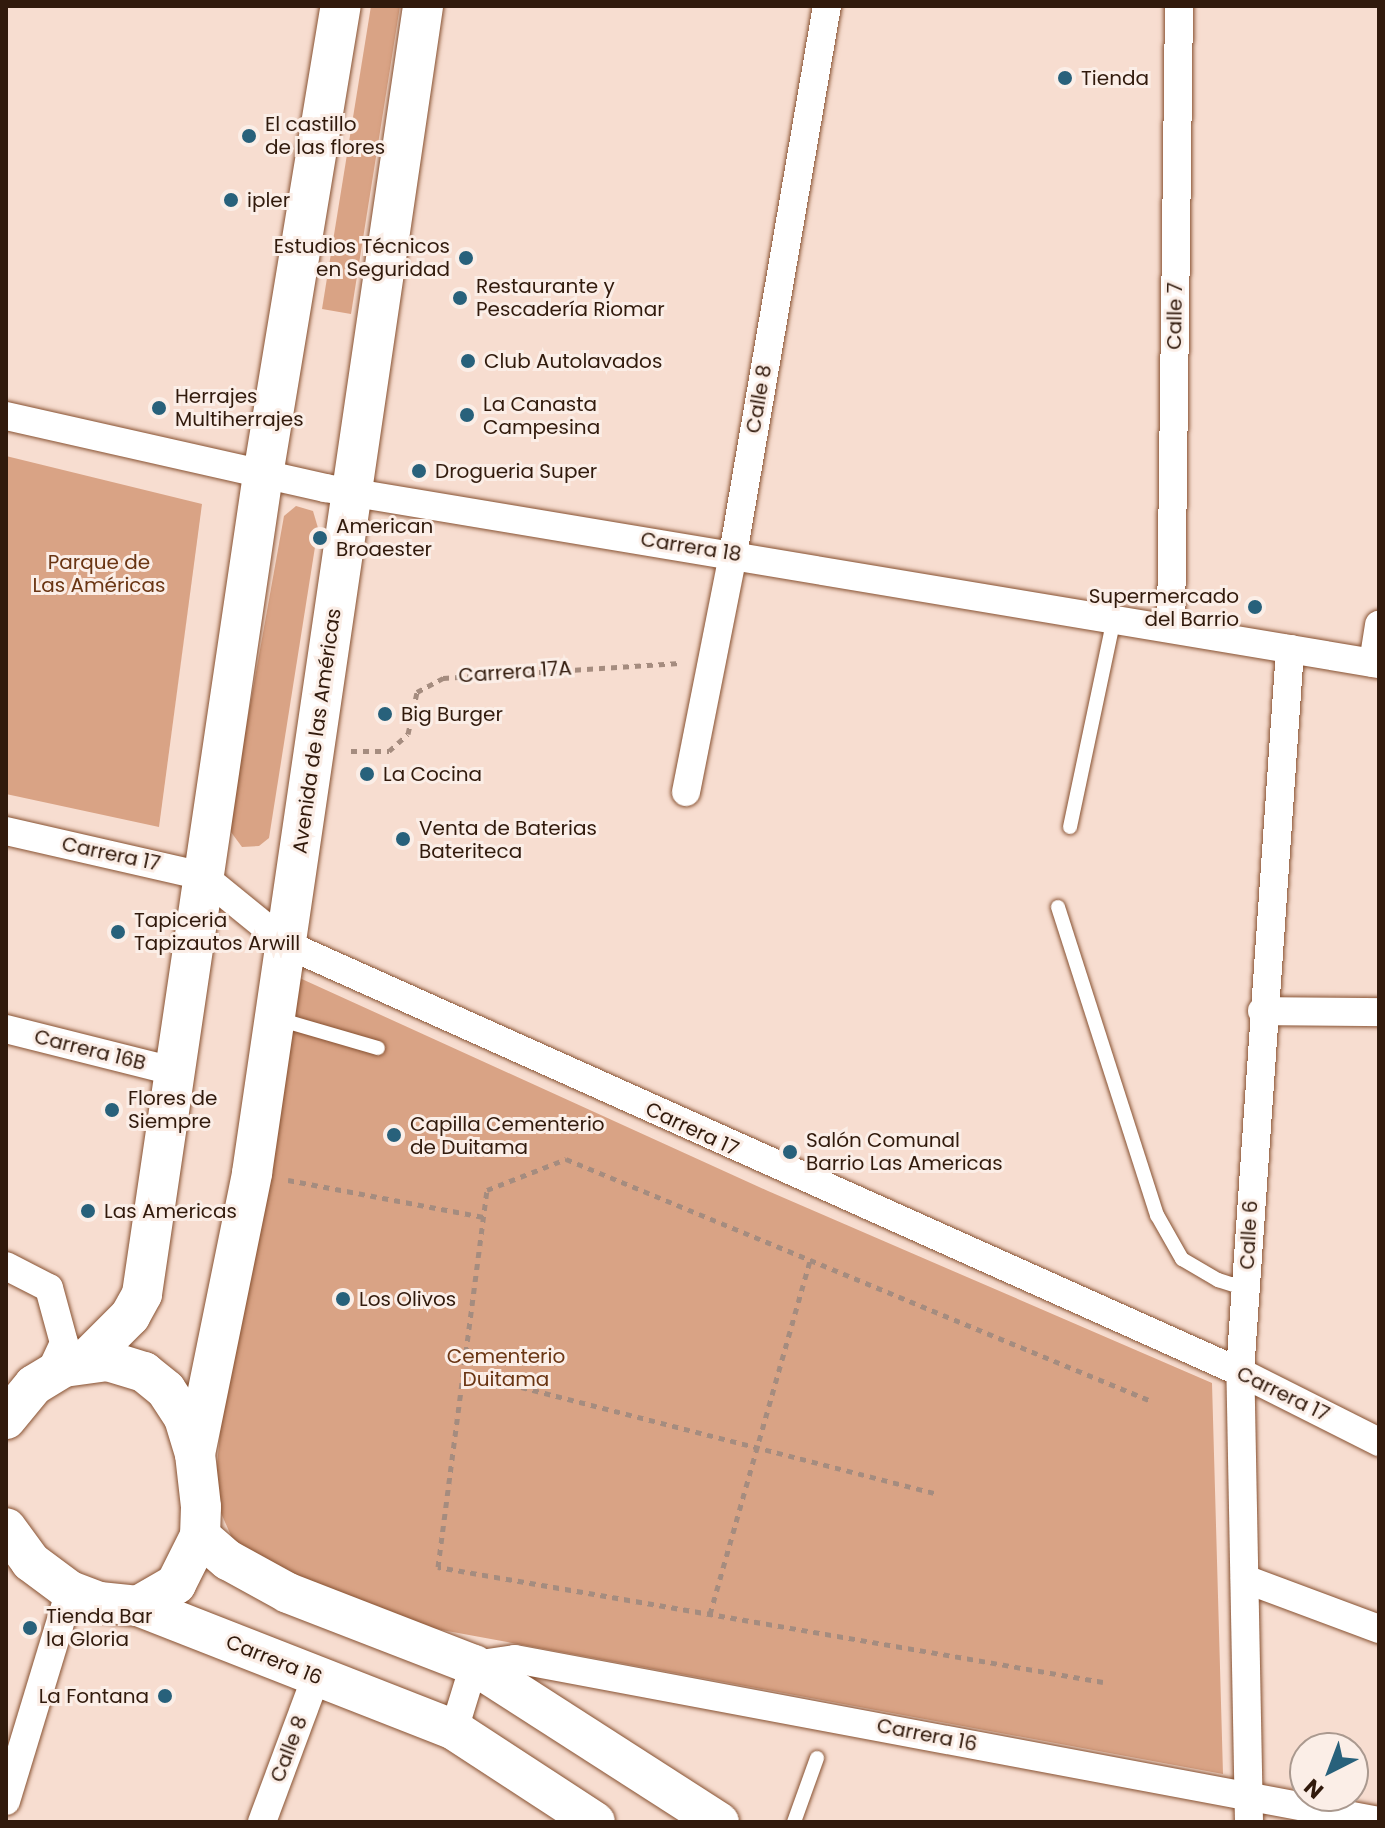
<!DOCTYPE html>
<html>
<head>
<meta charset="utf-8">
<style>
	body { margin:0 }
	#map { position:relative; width:1385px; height:1828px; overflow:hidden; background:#f7ddd0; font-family:Poppins,sans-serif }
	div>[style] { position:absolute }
	.green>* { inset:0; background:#d9a385 }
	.path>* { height:5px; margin-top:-2.5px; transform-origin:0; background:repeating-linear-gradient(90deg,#a58c7f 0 6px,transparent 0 12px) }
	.roads { filter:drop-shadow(0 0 2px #875131) drop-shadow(0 0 2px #875131) }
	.service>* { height:14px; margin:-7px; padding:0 7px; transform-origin:7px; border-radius:7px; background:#fff }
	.minor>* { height:28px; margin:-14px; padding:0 14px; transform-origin:14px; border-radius:14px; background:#fff }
	.secondary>* { height:40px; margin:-20px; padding:0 20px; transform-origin:20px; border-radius:20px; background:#fff }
	.dots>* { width:22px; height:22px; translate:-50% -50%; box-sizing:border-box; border:4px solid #fbeee7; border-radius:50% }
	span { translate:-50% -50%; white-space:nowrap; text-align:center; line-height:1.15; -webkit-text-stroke:6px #fbeee7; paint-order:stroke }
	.poi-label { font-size:20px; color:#311a0c }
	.left { translate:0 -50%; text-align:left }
	.right { translate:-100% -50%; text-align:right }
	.street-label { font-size:20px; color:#311a0c }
	.park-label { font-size:20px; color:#6a3513 }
	.frame { position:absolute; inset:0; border:8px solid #311a0c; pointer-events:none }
	.north { position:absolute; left:1289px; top:1732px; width:80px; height:80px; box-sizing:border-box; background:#fbeee7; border:2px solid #aa998f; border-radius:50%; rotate:222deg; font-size:22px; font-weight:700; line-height:32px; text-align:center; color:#311a0c }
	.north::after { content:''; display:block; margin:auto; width:28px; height:36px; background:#28617b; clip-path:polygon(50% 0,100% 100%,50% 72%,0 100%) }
</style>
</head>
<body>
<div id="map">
	<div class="green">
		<div style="clip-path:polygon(371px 6px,400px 6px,351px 314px,322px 309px)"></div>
		<div style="clip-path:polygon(6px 456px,202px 504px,159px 827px,6px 794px)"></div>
		<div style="clip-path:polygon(296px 506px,313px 511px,318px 528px,269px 838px,259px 846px,242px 847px,228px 828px,284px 516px)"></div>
		<div style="clip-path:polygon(293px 975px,768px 1191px,1212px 1383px,1223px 1774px,420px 1626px,331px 1594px,236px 1547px,214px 1497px,223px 1402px)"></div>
	</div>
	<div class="path">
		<div style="left:351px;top:751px;width:38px"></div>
		<div style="left:389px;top:751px;width:25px;rotate:-42deg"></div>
		<div style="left:408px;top:734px;width:43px;rotate:-77.9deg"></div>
		<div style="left:417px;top:692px;width:30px;rotate:-28deg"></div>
		<div style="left:443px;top:678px;width:237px;rotate:-3.6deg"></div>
		<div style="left:288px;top:1180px;width:199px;rotate:10.7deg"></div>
		<div style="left:463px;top:1372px;width:490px;rotate:14.4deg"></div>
		<div style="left:710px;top:1614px;width:367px;rotate:-74.2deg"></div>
		<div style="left:1103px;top:1682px;width:675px;rotate:-170.19deg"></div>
		<div style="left:438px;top:1567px;width:380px;rotate:-82.6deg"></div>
		<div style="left:487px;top:1190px;width:85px;rotate:-21.4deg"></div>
		<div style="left:566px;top:1159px;width:633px;rotate:22.47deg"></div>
	</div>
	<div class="roads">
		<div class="service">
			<div style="left:1070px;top:827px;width:214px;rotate:-78.1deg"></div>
			<div style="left:1058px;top:907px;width:324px;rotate:72.2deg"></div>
			<div style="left:1157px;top:1215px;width:51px;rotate:60.4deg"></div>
			<div style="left:1182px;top:1259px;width:42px;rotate:30.3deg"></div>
			<div style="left:1218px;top:1280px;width:29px;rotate:18deg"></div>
			<div style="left:278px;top:1019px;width:104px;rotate:16.2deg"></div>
			<div style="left:794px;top:1822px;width:68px;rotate:-70.2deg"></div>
		</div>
		<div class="minor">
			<div style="left:6px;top:416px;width:327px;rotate:12.7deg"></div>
			<div style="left:325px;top:488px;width:1069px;rotate:9.48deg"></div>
			<div style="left:1171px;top:626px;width:620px;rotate:-89.26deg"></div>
			<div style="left:1373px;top:663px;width:39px;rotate:-81deg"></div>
			<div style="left:686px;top:792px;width:243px;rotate:-78.8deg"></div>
			<div style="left:733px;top:554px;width:556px;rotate:-80.27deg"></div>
			<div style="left:6px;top:831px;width:202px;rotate:12.9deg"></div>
			<div style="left:203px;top:876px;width:109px;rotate:39.1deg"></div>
			<div style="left:288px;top:945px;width:1043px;rotate:24.16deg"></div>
			<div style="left:1240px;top:1372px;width:156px;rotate:26.7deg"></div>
			<div style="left:1262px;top:1011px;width:117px;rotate:0.5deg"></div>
			<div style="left:6px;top:1029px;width:172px;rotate:14.1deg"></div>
			<div style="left:6px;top:1266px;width:48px;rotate:27.1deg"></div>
			<div style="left:49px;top:1288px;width:57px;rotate:74.7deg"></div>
			<div style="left:64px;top:1343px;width:35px;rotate:115deg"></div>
			<div style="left:1245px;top:1579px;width:143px;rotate:20.5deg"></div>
			<div style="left:454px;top:1730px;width:68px;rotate:-72.9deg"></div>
			<div style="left:474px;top:1665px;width:41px;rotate:-8.3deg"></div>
			<div style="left:515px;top:1659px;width:879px;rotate:10.62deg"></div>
			<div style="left:6px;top:1801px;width:220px;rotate:-73.1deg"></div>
			<div style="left:262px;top:1822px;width:155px;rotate:-69.6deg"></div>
			<div style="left:1249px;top:1822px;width:450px;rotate:-91.1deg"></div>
			<div style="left:1240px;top:1372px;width:725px;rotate:-86.04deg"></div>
		</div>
		<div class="secondary">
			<div style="left:85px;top:1361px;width:64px;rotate:-45deg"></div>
			<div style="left:130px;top:1316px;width:25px;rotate:-61deg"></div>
			<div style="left:142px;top:1294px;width:828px;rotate:-81.6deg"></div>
			<div style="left:263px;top:475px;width:475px;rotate:-80.6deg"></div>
			<div style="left:6px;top:1419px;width:44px;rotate:-50.5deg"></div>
			<div style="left:34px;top:1385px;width:35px;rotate:-31deg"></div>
			<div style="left:64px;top:1367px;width:44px;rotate:-7.8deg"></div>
			<div style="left:108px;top:1361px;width:38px;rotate:17deg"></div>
			<div style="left:144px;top:1372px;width:28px;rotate:39deg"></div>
			<div style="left:166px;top:1390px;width:33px;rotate:57deg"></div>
			<div style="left:184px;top:1418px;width:38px;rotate:73deg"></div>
			<div style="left:195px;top:1454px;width:53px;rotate:83.5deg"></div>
			<div style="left:201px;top:1507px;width:29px;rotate:92deg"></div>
			<div style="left:200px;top:1536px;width:54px;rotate:116.6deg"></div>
			<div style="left:176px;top:1584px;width:44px;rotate:149.9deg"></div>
			<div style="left:138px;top:1606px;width:39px;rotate:-174deg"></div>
			<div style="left:99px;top:1602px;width:31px;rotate:-159deg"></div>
			<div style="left:70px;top:1591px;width:49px;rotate:-143.4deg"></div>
			<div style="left:31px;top:1562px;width:42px;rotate:-126.3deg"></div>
			<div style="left:195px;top:1454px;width:287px;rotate:-78.5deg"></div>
			<div style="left:252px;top:1173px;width:1179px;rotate:-81.66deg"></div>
			<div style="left:200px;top:1536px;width:37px;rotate:41deg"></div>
			<div style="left:228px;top:1560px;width:68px;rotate:28.8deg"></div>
			<div style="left:288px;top:1593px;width:199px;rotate:21.2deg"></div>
			<div style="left:474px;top:1665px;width:291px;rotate:32.7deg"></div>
			<div style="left:138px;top:1606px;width:339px;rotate:21.4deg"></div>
			<div style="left:454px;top:1730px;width:168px;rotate:33.1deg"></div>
		</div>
	</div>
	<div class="dots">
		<div style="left:1065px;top:78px;background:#28617b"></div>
		<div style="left:249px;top:136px;background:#28617b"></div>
		<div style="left:231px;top:200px;background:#28617b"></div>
		<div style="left:466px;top:258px;background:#28617b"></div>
		<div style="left:460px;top:298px;background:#28617b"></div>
		<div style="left:468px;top:361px;background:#28617b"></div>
		<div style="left:159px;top:408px;background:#28617b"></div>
		<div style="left:467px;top:415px;background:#28617b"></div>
		<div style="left:419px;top:471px;background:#28617b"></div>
		<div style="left:320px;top:538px;background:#28617b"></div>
		<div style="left:1255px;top:607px;background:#28617b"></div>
		<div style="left:385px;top:714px;background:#28617b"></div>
		<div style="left:367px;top:774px;background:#28617b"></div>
		<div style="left:403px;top:839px;background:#28617b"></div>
		<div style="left:118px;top:932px;background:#28617b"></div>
		<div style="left:112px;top:1110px;background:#28617b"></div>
		<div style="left:394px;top:1135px;background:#28617b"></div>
		<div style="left:790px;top:1152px;background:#28617b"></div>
		<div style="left:88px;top:1211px;background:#28617b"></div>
		<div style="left:343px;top:1299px;background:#28617b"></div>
		<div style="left:30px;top:1628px;background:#28617b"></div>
		<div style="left:165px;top:1696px;background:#28617b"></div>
	</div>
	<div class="poi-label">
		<span class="left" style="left:1081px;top:78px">Tienda</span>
		<span class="left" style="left:265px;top:136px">El castillo<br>de las flores</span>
		<span class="left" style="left:247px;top:200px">ipler</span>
		<span class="right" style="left:450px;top:258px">Estudios Técnicos<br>en Seguridad</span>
		<span class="left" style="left:476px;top:298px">Restaurante y<br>Pescadería Riomar</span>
		<span class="left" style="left:484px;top:361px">Club Autolavados</span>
		<span class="left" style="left:175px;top:408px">Herrajes<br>Multiherrajes</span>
		<span class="left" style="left:483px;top:416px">La Canasta<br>Campesina</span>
		<span class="left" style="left:435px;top:471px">Drogueria Super</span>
		<span class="left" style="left:336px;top:538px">American<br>Broaester</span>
		<span class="right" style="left:1239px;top:608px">Supermercado<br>del Barrio</span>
		<span class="left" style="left:401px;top:714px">Big Burger</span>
		<span class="left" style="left:383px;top:774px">La Cocina</span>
		<span class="left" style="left:419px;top:840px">Venta de Baterias<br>Bateriteca</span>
		<span class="left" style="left:134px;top:932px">Tapiceria<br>Tapizautos Arwill</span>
		<span class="left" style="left:128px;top:1110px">Flores de<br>Siempre</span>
		<span class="left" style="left:410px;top:1136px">Capilla Cementerio<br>de Duitama</span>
		<span class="left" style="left:806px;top:1152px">Salón Comunal<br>Barrio Las Americas</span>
		<span class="left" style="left:104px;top:1211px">Las Americas</span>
		<span class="left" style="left:359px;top:1299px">Los Olivos</span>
		<span class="left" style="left:46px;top:1628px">Tienda Bar<br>la Gloria</span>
		<span class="right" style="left:149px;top:1696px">La Fontana</span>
	</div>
	<div class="street-label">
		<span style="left:1175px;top:316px;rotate:-89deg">Calle 7</span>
		<span style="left:759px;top:399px;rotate:-80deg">Calle 8</span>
		<span style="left:691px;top:547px;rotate:9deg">Carrera 18</span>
		<span style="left:515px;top:672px;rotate:-4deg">Carrera 17A</span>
		<span style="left:317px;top:731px;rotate:-82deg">Avenida de las Américas</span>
		<span style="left:111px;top:854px;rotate:12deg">Carrera 17</span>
		<span style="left:90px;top:1050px;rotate:14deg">Carrera 16B</span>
		<span style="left:692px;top:1129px;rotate:25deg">Carrera 17</span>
		<span style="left:1249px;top:1235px;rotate:-87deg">Calle 6</span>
		<span style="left:1283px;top:1394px;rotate:26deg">Carrera 17</span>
		<span style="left:274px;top:1660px;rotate:22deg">Carrera 16</span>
		<span style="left:927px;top:1735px;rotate:11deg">Carrera 16</span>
		<span style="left:289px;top:1749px;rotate:-69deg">Calle 8</span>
	</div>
	<div class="park-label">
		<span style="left:99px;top:574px">Parque de<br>Las Américas</span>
		<span style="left:506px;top:1368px">Cementerio<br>Duitama</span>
	</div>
	<div class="frame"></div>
	<div class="north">N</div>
</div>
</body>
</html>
